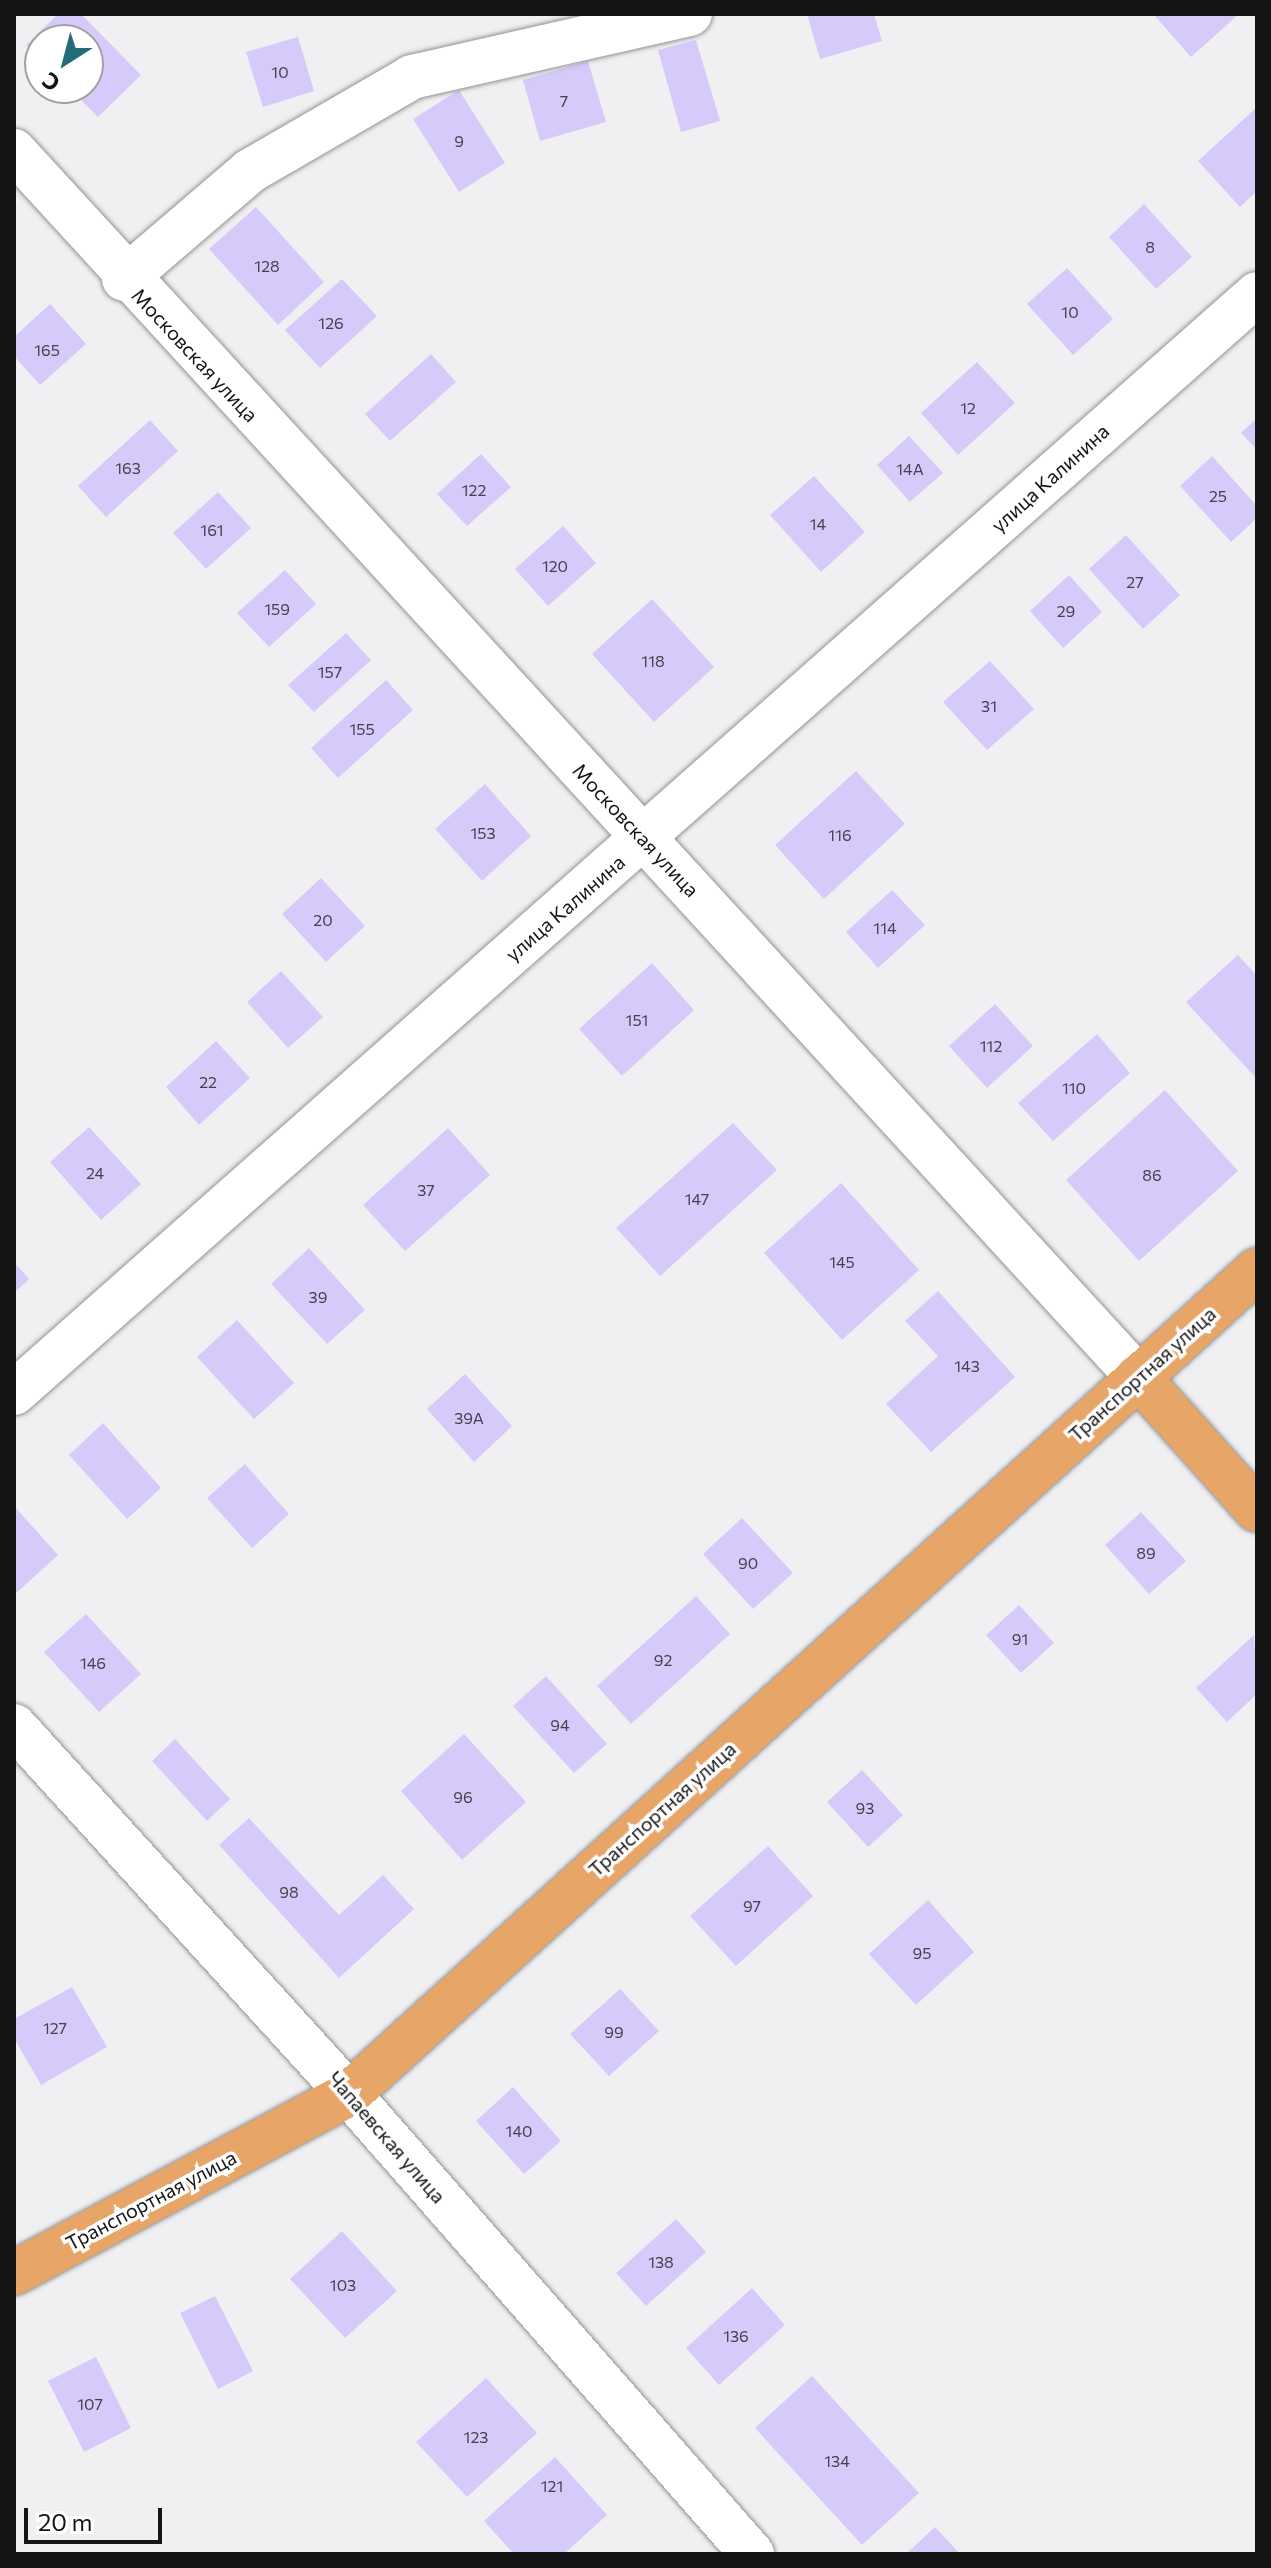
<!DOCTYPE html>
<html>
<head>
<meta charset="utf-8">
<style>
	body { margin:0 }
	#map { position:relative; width:1271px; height:2568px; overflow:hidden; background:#f0f0f2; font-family:Commissioner,sans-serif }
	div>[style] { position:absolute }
	.building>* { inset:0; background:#d6cafa }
	.roads { filter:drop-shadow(0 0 2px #939395) drop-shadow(0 0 2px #939395) }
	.minor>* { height:44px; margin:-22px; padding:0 22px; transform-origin:22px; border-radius:22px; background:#fff }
	.major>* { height:44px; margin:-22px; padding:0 22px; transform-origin:22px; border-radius:22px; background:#e7a568 }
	span { translate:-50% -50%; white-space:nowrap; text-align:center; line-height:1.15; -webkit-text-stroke:7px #fff; paint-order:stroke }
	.number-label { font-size:16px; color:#45424f }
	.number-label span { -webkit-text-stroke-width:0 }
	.street-label { font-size:20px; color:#151516 }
	.frame { position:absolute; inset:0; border:16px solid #151516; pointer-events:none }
	.north { position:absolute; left:24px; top:24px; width:80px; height:80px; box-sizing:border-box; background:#fff; border:2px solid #a1a1a2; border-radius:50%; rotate:216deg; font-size:22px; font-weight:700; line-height:32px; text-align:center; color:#151516 }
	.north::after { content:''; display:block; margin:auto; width:28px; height:36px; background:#246d78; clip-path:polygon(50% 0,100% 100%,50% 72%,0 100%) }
	.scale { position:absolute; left:24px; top:2508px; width:138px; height:36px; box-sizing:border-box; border:4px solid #151516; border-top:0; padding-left:10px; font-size:24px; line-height:28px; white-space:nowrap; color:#151516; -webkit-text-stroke:6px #fff; paint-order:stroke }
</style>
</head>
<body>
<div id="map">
	<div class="building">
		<div style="clip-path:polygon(58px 14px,81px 14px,141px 75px,98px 117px,69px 88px,88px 88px,88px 40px,40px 40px,40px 59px,26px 45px)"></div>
		<div style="clip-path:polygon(807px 14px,874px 14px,882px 41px,820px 59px)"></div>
		<div style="clip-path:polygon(1153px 14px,1239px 14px,1191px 57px)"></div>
		<div style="clip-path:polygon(298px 37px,314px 91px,263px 107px,246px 52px)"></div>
		<div style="clip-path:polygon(696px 40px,720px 121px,681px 132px,658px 50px)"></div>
		<div style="clip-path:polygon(588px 61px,606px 122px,540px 141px,523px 80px)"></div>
		<div style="clip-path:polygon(459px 90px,505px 163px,459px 192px,413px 119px)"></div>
		<div style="clip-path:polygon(1257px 107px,1257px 191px,1240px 207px,1198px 161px)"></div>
		<div style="clip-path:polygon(1144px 204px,1192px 257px,1156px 289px,1109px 237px)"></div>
		<div style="clip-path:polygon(256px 207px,324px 282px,278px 325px,209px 249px)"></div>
		<div style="clip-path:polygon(1067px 268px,1113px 319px,1073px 355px,1027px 304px)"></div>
		<div style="clip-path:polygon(342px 279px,377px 316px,320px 368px,285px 330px)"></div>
		<div style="clip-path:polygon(50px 304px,86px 344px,40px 385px,14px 356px,14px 337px)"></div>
		<div style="clip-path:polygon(431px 354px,456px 382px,390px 441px,365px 414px)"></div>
		<div style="clip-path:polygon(977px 362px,1015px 403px,958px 455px,921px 413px)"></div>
		<div style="clip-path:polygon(1257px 418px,1257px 450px,1241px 433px)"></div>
		<div style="clip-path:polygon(150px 420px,178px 451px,106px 517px,78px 486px)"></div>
		<div style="clip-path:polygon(909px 436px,943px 473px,910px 502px,877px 465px)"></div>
		<div style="clip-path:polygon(481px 454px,511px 487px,467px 526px,437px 494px)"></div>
		<div style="clip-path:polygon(1212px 456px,1257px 506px,1257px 518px,1231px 542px,1180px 486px)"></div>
		<div style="clip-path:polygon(814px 476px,865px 532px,821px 572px,770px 515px)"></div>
		<div style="clip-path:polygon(218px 492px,251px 528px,206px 569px,173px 533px)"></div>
		<div style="clip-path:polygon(563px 526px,596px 563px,548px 606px,515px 569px)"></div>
		<div style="clip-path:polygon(1126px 535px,1180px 595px,1143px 629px,1089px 569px)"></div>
		<div style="clip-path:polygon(285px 570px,316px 604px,269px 647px,237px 613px)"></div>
		<div style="clip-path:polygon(1069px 575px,1102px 612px,1063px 648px,1030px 611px)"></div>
		<div style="clip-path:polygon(652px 599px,714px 667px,654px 722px,592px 654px)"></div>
		<div style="clip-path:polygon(346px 633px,371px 660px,314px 712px,288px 685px)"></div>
		<div style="clip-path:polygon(990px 661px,1034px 709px,987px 750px,943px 702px)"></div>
		<div style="clip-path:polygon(386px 680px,413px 710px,338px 778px,311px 748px)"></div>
		<div style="clip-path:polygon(856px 771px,905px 824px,824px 899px,775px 845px)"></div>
		<div style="clip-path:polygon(485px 784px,531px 836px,482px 881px,435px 829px)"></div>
		<div style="clip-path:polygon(321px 878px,365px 926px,326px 962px,282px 914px)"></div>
		<div style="clip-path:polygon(892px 890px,925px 925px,878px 968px,846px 932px)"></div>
		<div style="clip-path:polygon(1238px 955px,1257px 976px,1257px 1079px,1186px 1002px)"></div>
		<div style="clip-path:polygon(652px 963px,694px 1010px,622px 1076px,579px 1029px)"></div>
		<div style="clip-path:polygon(281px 971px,323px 1017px,288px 1048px,247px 1002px)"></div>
		<div style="clip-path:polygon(995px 1004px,1033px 1046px,987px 1088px,949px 1046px)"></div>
		<div style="clip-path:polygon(1097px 1034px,1130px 1073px,1053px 1141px,1018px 1103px)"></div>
		<div style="clip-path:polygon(216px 1041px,250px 1078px,199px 1125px,166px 1087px)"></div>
		<div style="clip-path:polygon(1165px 1090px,1238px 1171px,1139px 1261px,1066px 1180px)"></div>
		<div style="clip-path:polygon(733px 1123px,777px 1170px,660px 1276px,616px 1228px)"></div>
		<div style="clip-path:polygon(89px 1127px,141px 1184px,101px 1220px,50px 1162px)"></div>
		<div style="clip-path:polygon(448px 1128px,490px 1175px,405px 1251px,363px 1205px)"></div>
		<div style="clip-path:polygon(841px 1183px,919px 1270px,842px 1340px,764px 1253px)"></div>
		<div style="clip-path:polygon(309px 1248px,365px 1310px,327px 1344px,271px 1284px)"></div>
		<div style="clip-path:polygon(14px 1262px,29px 1279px,14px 1293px)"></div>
		<div style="clip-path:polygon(938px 1291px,1015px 1377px,931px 1452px,886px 1404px,938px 1356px,905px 1321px)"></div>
		<div style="clip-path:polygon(237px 1320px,294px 1383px,254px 1419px,197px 1357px)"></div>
		<div style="clip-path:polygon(465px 1374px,512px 1426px,474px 1462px,427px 1409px)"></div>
		<div style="clip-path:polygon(103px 1423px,161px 1488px,127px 1519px,69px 1455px)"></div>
		<div style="clip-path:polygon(245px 1464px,289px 1514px,252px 1548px,207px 1498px)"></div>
		<div style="clip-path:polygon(14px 1506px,58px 1555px,14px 1595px)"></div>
		<div style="clip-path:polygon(1141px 1512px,1186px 1561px,1149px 1594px,1105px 1545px)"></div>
		<div style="clip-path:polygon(742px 1518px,793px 1573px,753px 1609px,703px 1554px)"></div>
		<div style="clip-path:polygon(696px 1596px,730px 1634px,631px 1724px,597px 1686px)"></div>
		<div style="clip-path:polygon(1019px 1605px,1054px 1643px,1021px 1673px,986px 1635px)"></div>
		<div style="clip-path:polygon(86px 1614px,141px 1674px,99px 1712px,44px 1652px)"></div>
		<div style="clip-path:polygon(1254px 1635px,1257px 1694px,1227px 1722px,1196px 1688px)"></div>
		<div style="clip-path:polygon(546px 1676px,607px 1744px,574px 1773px,513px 1706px)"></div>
		<div style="clip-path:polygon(464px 1734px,526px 1802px,462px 1860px,401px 1791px)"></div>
		<div style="clip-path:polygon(175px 1739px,230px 1799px,207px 1821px,152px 1761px)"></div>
		<div style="clip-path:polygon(862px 1770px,903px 1815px,868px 1847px,827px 1802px)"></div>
		<div style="clip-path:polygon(249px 1818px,339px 1915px,383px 1875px,414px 1909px,339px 1978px,219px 1845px)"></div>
		<div style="clip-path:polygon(768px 1846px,813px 1896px,736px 1966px,690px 1916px)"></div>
		<div style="clip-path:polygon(928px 1900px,974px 1952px,916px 2005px,869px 1954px)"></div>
		<div style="clip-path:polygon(72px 1987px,107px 2047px,41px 2085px,14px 2038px,14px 2019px)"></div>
		<div style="clip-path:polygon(620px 1989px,659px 2031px,609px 2076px,570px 2034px)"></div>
		<div style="clip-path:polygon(513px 2087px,561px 2141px,524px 2174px,476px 2121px)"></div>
		<div style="clip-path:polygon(676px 2219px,706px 2252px,646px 2306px,616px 2273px)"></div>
		<div style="clip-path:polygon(342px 2231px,397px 2291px,345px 2338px,290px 2279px)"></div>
		<div style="clip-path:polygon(752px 2288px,785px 2325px,719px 2385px,686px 2348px)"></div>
		<div style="clip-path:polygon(215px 2296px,253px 2371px,218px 2389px,180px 2313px)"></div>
		<div style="clip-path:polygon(96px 2357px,131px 2428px,84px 2452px,48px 2381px)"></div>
		<div style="clip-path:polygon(812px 2376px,919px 2493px,862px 2545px,755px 2428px)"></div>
		<div style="clip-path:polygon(486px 2378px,537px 2433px,467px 2497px,416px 2442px)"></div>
		<div style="clip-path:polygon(555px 2457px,607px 2515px,564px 2554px,514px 2554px,484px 2521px)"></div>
		<div style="clip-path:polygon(935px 2527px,960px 2554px,906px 2554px)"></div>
	</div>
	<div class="roads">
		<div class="minor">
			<div style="left:14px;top:151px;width:1663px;rotate:47.49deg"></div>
			<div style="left:124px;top:279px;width:166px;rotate:-40.6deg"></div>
			<div style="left:250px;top:171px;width:187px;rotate:-30.1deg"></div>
			<div style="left:412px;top:77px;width:285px;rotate:-12.8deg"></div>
			<div style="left:14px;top:1393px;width:1659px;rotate:-41.48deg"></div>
			<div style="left:14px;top:1726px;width:498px;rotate:47.7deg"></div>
			<div style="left:349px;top:2094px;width:612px;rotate:48.78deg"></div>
		</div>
		<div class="major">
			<div style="left:1138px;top:1377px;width:178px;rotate:48.2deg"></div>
			<div style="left:14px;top:2273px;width:380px;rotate:-28.1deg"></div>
			<div style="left:349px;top:2094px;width:1226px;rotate:-42.22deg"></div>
		</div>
	</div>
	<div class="number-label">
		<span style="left:280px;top:72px">10</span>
		<span style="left:564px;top:101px">7</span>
		<span style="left:459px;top:141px">9</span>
		<span style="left:1150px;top:247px">8</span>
		<span style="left:267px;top:266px">128</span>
		<span style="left:1070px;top:312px">10</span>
		<span style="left:331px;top:323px">126</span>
		<span style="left:47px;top:350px">165</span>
		<span style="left:968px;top:408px">12</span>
		<span style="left:128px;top:468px">163</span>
		<span style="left:910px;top:469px">14А</span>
		<span style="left:474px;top:490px">122</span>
		<span style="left:1218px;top:496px">25</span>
		<span style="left:818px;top:524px">14</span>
		<span style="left:212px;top:530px">161</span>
		<span style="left:555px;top:566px">120</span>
		<span style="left:1135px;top:582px">27</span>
		<span style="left:277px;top:609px">159</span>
		<span style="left:1066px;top:611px">29</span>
		<span style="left:653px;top:661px">118</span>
		<span style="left:330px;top:672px">157</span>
		<span style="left:989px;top:706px">31</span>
		<span style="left:362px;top:729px">155</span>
		<span style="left:483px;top:833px">153</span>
		<span style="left:840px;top:835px">116</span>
		<span style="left:323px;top:920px">20</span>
		<span style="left:885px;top:928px">114</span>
		<span style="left:637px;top:1020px">151</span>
		<span style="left:991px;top:1046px">112</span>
		<span style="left:208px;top:1082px">22</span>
		<span style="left:1074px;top:1088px">110</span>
		<span style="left:95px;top:1173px">24</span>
		<span style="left:1152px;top:1175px">86</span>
		<span style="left:426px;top:1190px">37</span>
		<span style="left:697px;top:1199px">147</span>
		<span style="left:842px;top:1262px">145</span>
		<span style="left:318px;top:1297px">39</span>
		<span style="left:967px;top:1366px">143</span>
		<span style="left:469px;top:1418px">39А</span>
		<span style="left:1146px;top:1553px">89</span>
		<span style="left:748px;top:1563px">90</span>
		<span style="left:1020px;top:1639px">91</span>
		<span style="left:663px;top:1660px">92</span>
		<span style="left:93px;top:1663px">146</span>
		<span style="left:560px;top:1725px">94</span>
		<span style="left:463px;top:1797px">96</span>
		<span style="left:865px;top:1808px">93</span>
		<span style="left:289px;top:1892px">98</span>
		<span style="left:752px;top:1906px">97</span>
		<span style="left:922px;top:1953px">95</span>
		<span style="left:55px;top:2028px">127</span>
		<span style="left:614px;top:2032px">99</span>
		<span style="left:519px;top:2131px">140</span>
		<span style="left:661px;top:2262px">138</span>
		<span style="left:343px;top:2285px">103</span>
		<span style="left:736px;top:2336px">136</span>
		<span style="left:90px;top:2404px">107</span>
		<span style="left:476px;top:2437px">123</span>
		<span style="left:837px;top:2461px">134</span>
		<span style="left:552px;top:2486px">121</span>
	</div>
	<div class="street-label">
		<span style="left:195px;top:355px;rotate:47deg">Московская улица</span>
		<span style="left:1050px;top:478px;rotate:-42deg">улица Калинина</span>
		<span style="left:636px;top:830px;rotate:47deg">Московская улица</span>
		<span style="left:565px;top:908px;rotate:-41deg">улица Калинина</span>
		<span style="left:1142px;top:1374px;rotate:-42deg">Транспортная улица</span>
		<span style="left:662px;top:1809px;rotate:-42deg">Транспортная улица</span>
		<span style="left:387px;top:2137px;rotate:49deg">Чапаевская улица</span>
		<span style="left:151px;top:2200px;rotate:-28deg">Транспортная улица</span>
	</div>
	<div class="frame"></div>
	<div class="north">С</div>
	<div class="scale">20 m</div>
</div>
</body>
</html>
